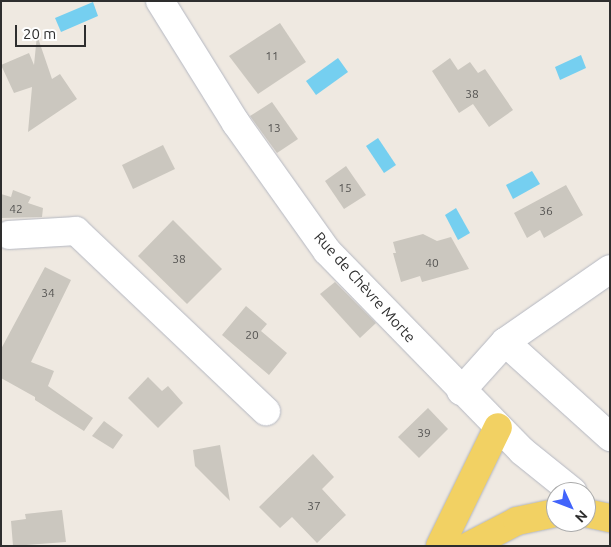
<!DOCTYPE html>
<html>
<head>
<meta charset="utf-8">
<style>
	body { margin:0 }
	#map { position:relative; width:611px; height:547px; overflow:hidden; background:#efe9e1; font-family:Ubuntu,sans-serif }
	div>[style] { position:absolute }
	.water>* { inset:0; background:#75cff0 }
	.building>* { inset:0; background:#cbc7bf }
	.roads { filter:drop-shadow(0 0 1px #b4b7c1) drop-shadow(0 0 1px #b4b7c1) }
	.minor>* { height:28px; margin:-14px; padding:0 14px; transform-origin:14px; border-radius:14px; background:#fff }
	.major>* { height:28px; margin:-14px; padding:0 14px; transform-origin:14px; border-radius:14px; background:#f2d163 }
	span { translate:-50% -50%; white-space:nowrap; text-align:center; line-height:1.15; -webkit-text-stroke:4px #fff; paint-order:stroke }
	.number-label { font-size:12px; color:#555452 }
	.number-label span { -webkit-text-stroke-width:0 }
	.street-label { font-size:15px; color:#2e2e2e }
	.frame { position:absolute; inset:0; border:2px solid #2e2e2e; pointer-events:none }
	.north { position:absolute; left:546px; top:482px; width:50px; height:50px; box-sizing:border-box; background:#fff; border:1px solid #ababab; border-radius:50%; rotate:133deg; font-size:14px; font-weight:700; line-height:20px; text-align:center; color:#2e2e2e }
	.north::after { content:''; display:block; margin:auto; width:18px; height:22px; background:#4264fb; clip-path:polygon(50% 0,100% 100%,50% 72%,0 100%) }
	.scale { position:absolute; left:15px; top:25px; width:71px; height:22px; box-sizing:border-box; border:2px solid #2e2e2e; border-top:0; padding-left:6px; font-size:15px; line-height:18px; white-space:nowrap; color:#2e2e2e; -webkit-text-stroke:4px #fff; paint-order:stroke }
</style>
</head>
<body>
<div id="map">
	<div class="water">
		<div style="clip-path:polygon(93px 2px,98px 16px,61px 32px,55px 18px)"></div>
		<div style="clip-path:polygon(581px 55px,586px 68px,560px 80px,555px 67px)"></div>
		<div style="clip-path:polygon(338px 58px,348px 72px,316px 95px,306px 81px)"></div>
		<div style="clip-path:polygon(378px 138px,396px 165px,384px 173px,366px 146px)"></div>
		<div style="clip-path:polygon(532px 171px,540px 184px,513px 199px,506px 185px)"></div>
		<div style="clip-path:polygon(456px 208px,470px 233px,458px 240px,445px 215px)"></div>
	</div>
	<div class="building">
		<div style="clip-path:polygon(280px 23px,306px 62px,258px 94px,229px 56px)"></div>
		<div style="clip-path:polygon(37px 35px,52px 79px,60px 74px,77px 99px,28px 132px,32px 87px,14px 93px,1px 65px,29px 53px,34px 65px)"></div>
		<div style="clip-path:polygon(450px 58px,458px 70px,470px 62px,478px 73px,485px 69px,513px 110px,489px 127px,473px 104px,459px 113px,432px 71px)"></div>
		<div style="clip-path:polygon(272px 102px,298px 139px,277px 153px,250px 116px)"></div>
		<div style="clip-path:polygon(163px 145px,175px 169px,133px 189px,122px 165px)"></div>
		<div style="clip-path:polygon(346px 166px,366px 195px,344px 209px,325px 181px)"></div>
		<div style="clip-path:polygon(566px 185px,583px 215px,544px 238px,540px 230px,527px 238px,514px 213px)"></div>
		<div style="clip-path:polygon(13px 190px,31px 197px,28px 203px,43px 208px,42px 217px,1px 218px,1px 194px,11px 197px)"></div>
		<div style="clip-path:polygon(173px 220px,222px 269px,187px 304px,138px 256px)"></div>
		<div style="clip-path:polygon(423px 234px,437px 241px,451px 237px,469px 269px,422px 282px,420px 276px,401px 282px,393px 253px,396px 253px,393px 242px)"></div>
		<div style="clip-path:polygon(45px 267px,71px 280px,31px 362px,54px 371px,48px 386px,93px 418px,84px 431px,35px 400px,35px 397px,1px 378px,1px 349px)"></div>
		<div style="clip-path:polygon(335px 282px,376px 323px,360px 338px,320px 294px)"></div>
		<div style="clip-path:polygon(246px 306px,267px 324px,261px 331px,287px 353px,269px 375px,222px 335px)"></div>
		<div style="clip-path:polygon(148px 377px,162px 391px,168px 386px,183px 403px,158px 428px,128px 398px)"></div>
		<div style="clip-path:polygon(428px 408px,448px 429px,419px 458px,398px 437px)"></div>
		<div style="clip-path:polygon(104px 421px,123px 435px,113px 449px,92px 436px)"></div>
		<div style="clip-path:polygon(220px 445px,230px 501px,195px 466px,193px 450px)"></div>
		<div style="clip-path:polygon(313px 454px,334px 477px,322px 489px,346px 515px,317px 543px,292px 517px,280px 528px,259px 507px)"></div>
		<div style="clip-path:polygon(62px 510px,66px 542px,13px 546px,11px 521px,26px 519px,25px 514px)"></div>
	</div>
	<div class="roads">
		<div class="minor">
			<div style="left:160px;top:1px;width:144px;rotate:58.1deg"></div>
			<div style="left:236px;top:123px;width:157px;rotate:54.6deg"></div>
			<div style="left:327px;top:251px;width:279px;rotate:45.7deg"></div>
			<div style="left:522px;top:451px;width:65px;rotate:38.8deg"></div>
			<div style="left:9px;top:235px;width:67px;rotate:-3.4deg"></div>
			<div style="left:76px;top:231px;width:262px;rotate:43.5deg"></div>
			<div style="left:505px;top:342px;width:142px;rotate:42.1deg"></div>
			<div style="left:461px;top:391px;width:66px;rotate:-48.1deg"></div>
			<div style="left:505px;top:342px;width:128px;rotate:-34.8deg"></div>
		</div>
		<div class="major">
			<div style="left:586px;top:513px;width:25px;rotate:12deg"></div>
			<div style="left:440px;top:546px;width:132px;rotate:-64deg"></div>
			<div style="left:469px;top:546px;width:54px;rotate:-27.5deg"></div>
			<div style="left:517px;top:521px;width:40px;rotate:-12deg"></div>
		</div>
	</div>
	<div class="number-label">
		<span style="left:272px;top:56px">11</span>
		<span style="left:472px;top:94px">38</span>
		<span style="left:274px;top:128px">13</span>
		<span style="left:345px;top:188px">15</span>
		<span style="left:16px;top:209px">42</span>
		<span style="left:546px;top:211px">36</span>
		<span style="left:179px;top:259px">38</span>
		<span style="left:432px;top:263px">40</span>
		<span style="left:48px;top:293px">34</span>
		<span style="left:252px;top:335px">20</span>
		<span style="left:424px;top:433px">39</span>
		<span style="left:314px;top:506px">37</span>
	</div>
	<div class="street-label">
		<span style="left:365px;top:287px;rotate:48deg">Rue de Chèvre Morte</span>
	</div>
	<div class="frame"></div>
	<div class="north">N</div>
	<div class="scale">20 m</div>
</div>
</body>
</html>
